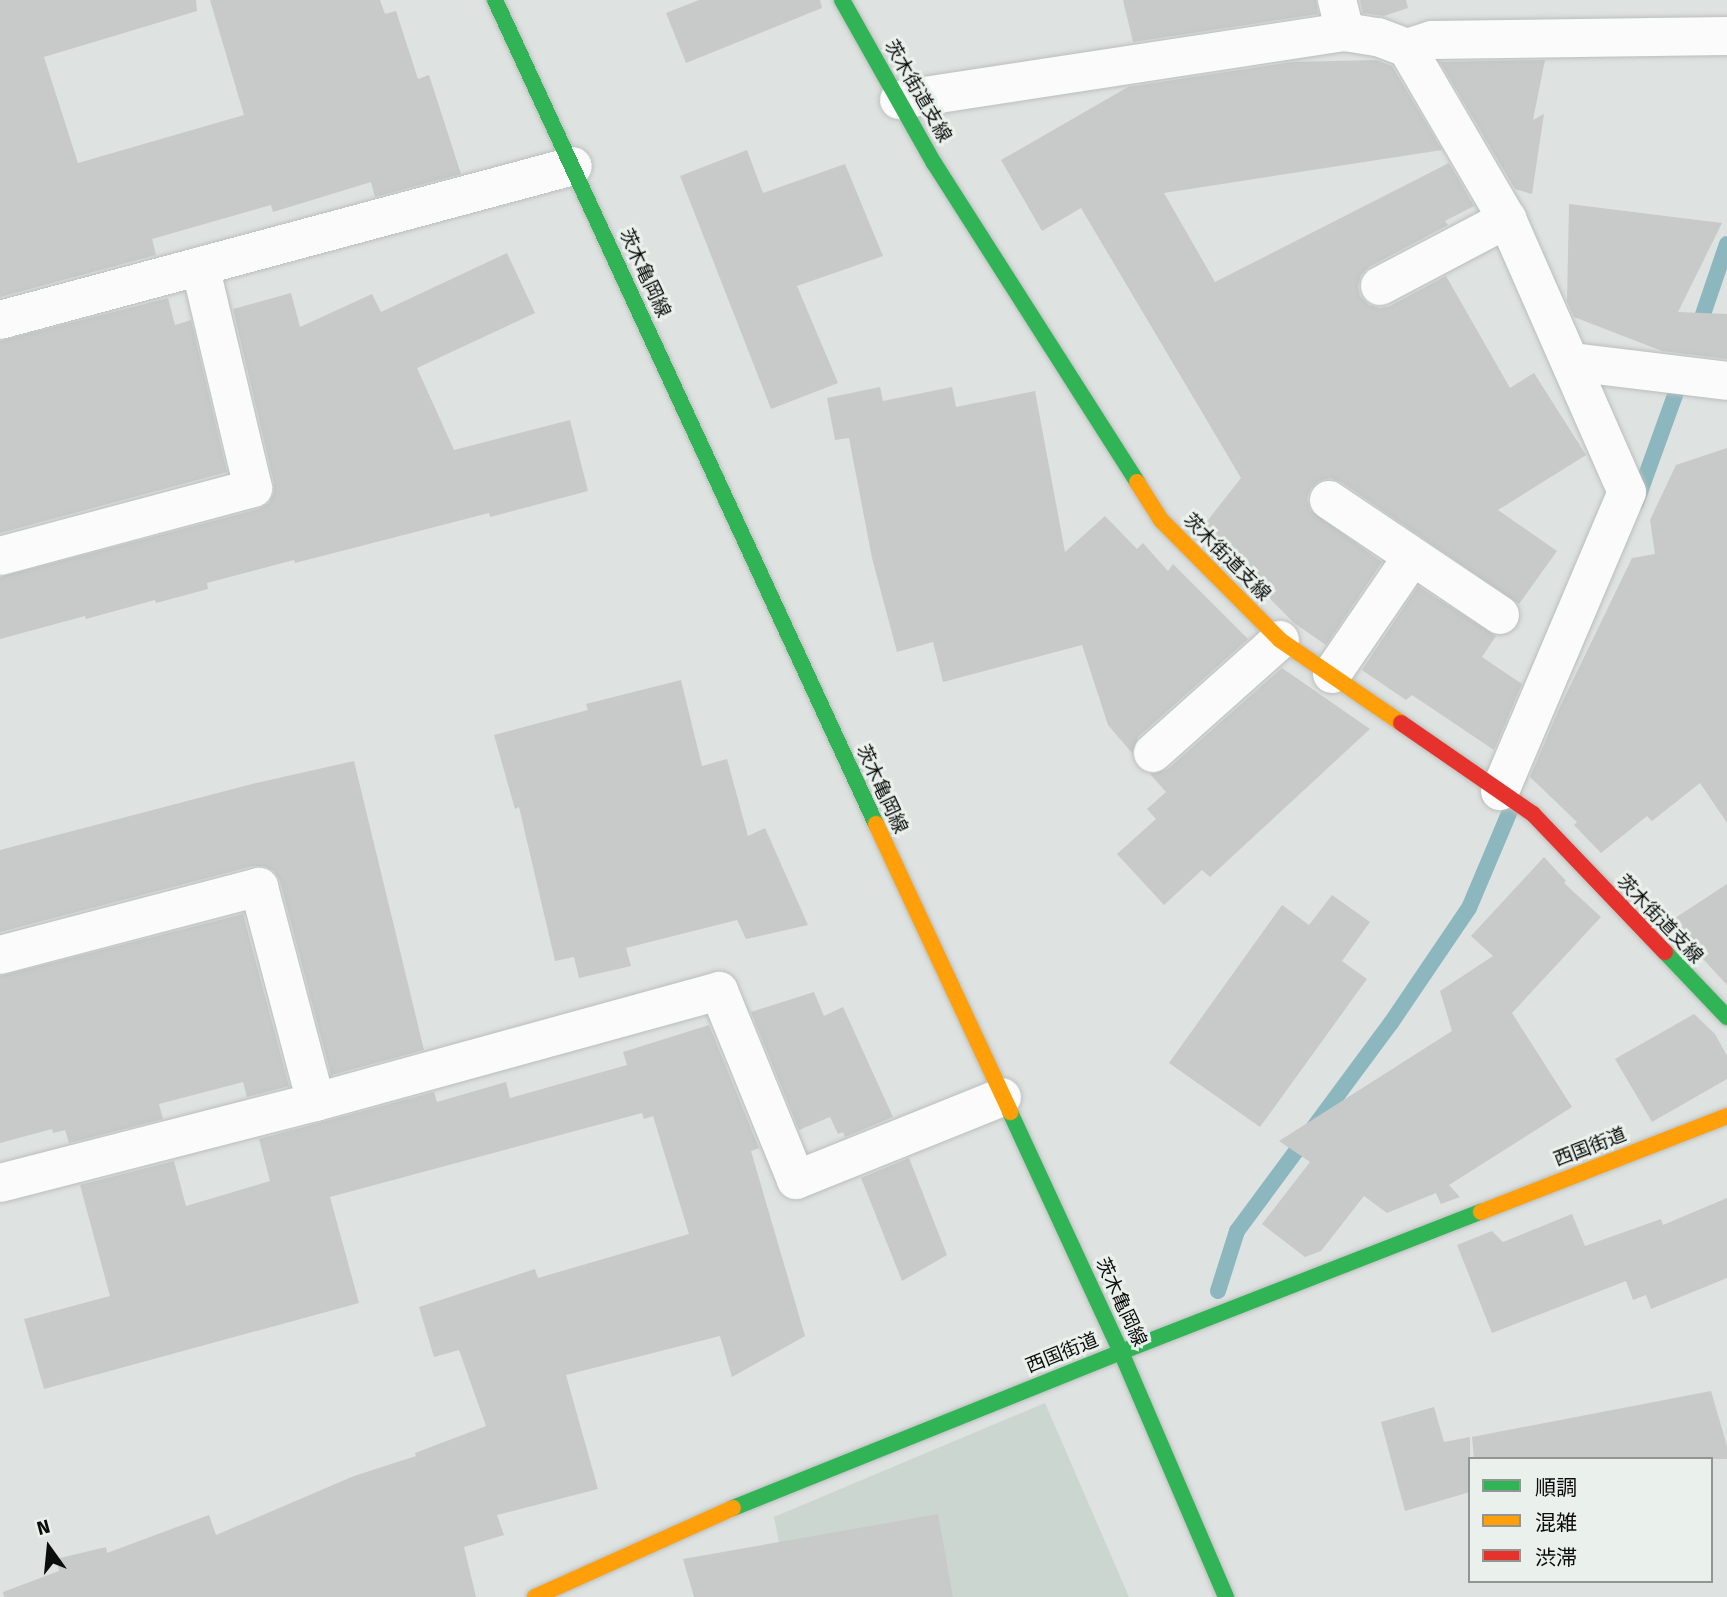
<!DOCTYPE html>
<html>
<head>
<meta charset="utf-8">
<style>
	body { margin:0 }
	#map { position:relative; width:1727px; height:1597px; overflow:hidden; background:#dee2e0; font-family:"Fira Sans","Noto Sans JP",sans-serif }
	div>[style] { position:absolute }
	.built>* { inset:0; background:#ccd6d0 }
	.stream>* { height:16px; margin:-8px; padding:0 8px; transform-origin:8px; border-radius:8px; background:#8cb7be }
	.building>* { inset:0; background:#c7cac9 }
	.roads { filter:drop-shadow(0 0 2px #babebc) drop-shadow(0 0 2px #babebc) }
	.street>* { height:38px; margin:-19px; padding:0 19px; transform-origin:19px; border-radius:19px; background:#fafbfa }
	.fast>* { height:16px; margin:-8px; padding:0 8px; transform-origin:8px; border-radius:8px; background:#30b455 }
	.slow>* { height:16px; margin:-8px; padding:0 8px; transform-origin:8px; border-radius:8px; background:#ff9f0a }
	.jam>* { height:16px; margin:-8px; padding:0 8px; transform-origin:8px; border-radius:8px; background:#e5322d }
	span { translate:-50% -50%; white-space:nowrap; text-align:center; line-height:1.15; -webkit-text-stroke:6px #eaf1ed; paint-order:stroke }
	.street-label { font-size:19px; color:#0b0d0c }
	.legend { position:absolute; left:1468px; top:1457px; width:245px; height:126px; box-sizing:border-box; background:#eaf1ed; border:2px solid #919693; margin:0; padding:9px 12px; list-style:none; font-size:21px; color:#0b0d0c }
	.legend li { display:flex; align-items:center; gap:14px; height:35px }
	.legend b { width:35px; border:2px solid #919693 }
	.north { position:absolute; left:14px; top:1513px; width:70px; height:70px; -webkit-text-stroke:5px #eaf1ed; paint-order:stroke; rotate:345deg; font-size:19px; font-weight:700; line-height:28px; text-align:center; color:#0b0d0c }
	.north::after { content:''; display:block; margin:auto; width:24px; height:32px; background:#0b0d0c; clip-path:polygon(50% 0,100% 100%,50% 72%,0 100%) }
</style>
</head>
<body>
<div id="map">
	<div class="built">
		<div style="clip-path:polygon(1045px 1403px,1129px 1597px,790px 1597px,774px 1517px)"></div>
	</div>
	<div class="stream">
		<div style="left:1697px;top:332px;width:93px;rotate:-71.2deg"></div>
		<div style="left:1636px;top:503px;width:135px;rotate:-70.1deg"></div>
		<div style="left:1218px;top:1291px;width:63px;rotate:-72.4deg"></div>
		<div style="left:1237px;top:1231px;width:259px;rotate:-53.5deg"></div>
		<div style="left:1391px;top:1023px;width:139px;rotate:-55.9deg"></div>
		<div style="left:1469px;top:908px;width:118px;rotate:-67.1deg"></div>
	</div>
	<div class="building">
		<div style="clip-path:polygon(0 0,196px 0,197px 11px,44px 57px,78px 163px,244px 115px,210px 0,380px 0,385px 14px,396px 11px,418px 79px,429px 75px,461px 174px,375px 197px,371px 182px,273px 212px,271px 205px,152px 239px,156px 255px,0 297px)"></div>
		<div style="clip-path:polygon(699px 0,820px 0,822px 8px,686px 63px,666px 13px)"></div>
		<div style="clip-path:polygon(1123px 0,1316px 0,1318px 14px,1133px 42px)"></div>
		<div style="clip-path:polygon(1360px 0,1406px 0,1408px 8px,1384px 16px,1363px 13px)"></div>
		<div style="clip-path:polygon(1376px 60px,1392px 66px,1442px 150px,1164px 193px,1215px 282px,1449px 163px,1474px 206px,1445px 221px,1448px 225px,1369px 267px,1361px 275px,1358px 286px,1360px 296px,1369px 305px,1380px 308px,1390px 306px,1446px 276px,1510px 388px,1534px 373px,1586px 455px,1498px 510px,1557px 551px,1519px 604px,1341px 482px,1330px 478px,1319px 481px,1311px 488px,1307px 498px,1310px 510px,1382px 562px,1326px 645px,1294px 623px,1201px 529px,1241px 478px,1081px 208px,1042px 231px,1001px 160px,1128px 87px,1292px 62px)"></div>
		<div style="clip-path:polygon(1545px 60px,1533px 120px,1544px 114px,1532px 194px,1515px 189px,1440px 62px)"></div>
		<div style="clip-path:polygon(747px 150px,763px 193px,845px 164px,883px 256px,797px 286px,838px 383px,771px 409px,680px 176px)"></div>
		<div style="clip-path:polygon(1569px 204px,1722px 223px,1678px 312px,1727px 314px,1727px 359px,1662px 351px,1574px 317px,1567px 302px)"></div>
		<div style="clip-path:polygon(507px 253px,535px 313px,417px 368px,454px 450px,570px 420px,588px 491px,490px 517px,489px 513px,295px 563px,294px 560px,207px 583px,208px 589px,156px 603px,155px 600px,86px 619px,85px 616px,0 639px,0 577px,259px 509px,269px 503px,274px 493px,274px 483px,233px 309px,291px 293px,300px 327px,372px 294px,381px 312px)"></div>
		<div style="clip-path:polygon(168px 298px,175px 325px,191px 320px,227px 472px,0 533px,0 341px)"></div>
		<div style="clip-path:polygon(880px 387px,883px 401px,952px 387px,956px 407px,1035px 391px,1065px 552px,1105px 516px,1137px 549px,1143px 543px,1168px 571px,1173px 564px,1248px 639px,1138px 737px,1132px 753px,1108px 725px,1082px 645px,943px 682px,933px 642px,897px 652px,872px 558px,849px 438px,835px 440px,827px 398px)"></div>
		<div style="clip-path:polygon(1727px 448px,1727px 823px,1700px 783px,1652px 821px,1647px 816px,1601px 853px,1574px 825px,1577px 822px,1530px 777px,1559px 709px,1632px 558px,1655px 554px,1650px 520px,1676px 465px)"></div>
		<div style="clip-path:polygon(1418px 586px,1496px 636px,1482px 657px,1522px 684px,1494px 750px,1412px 695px,1406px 700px,1362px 670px)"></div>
		<div style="clip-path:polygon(1282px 668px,1370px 729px,1210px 877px,1202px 870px,1164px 905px,1117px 854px,1156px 819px,1147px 809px,1166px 792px,1150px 774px,1168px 769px)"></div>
		<div style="clip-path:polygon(681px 680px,702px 766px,727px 759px,748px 836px,765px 828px,808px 925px,746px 939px,737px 920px,626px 948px,631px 966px,579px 978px,574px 957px,555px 961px,519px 807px,515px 809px,494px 735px,588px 710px,586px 704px)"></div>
		<div style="clip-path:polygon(354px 761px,424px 1050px,331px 1075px,280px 881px,274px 871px,264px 866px,253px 866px,0 932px,0 850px,252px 784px)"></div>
		<div style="clip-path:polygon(1544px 857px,1566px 881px,1564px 883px,1601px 917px,1512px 1013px,1572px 1107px,1449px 1185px,1460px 1197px,1441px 1204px,1436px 1193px,1387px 1213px,1364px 1196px,1321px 1251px,1305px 1257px,1262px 1224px,1310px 1162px,1279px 1141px,1452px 1031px,1440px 991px,1493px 956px,1471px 936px)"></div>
		<div style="clip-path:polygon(1727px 884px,1727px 985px,1669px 922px)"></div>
		<div style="clip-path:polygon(1332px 895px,1370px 922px,1342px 961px,1367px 979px,1260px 1127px,1169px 1063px,1282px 905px,1309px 925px)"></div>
		<div style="clip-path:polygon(243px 914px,289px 1086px,247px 1097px,243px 1082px,159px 1104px,163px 1119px,69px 1143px,65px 1130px,53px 1133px,52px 1129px,0 1143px,0 976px)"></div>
		<div style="clip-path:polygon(814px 992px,824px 1016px,843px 1007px,893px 1117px,845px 1137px,843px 1132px,838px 1134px,830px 1117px,799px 1130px,751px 1012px)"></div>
		<div style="clip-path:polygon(1694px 1014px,1715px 1034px,1727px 1056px,1727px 1079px,1652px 1122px,1615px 1059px)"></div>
		<div style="clip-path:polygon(709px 1025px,759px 1148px,751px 1151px,805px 1336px,732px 1377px,720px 1336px,566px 1375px,598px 1489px,497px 1515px,504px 1535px,464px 1547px,476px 1597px,4px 1597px,3px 1592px,59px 1571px,56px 1559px,106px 1547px,107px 1553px,209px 1515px,216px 1535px,354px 1476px,416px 1456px,415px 1453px,486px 1426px,459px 1350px,434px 1357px,419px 1307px,535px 1269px,538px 1278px,689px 1234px,653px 1116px,644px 1119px,642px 1113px,330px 1197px,359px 1303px,44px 1389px,24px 1319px,110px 1296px,80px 1185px,174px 1161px,186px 1206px,270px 1181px,259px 1139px,434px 1092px,437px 1102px,506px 1082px,510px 1098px,627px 1065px,623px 1052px)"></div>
		<div style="clip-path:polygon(909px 1158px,947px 1255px,902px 1281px,861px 1178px)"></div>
		<div style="clip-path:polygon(1727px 1198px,1727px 1278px,1651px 1309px,1646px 1295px,1633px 1300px,1626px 1281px,1492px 1333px,1457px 1245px,1492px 1231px,1503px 1242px,1572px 1214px,1585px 1246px,1661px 1219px,1663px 1225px)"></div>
		<div style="clip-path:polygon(1711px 1391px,1727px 1446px,1727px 1459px,1474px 1459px,1472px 1437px)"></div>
		<div style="clip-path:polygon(1434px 1407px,1444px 1442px,1470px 1437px,1470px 1492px,1405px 1511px,1381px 1422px)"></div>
		<div style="clip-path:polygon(938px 1514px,953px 1597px,694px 1597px,683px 1559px)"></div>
	</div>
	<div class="roads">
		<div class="street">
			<div style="left:1345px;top:32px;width:33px;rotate:9deg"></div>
			<div style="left:1378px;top:37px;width:31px;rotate:21deg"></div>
			<div style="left:1407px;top:48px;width:26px;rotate:-18deg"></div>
			<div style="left:1432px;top:40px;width:295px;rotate:-0.8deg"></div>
			<div style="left:1407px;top:48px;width:198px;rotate:59.7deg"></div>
			<div style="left:1507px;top:219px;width:298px;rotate:66.3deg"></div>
			<div style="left:1627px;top:492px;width:325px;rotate:113deg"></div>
			<div style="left:899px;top:100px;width:451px;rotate:-8.7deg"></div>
			<div style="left:1345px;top:32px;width:33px;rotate:-104deg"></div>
			<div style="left:1380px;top:286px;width:144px;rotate:-27.8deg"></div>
			<div style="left:0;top:320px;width:593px;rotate:-15.04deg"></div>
			<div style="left:1571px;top:362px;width:157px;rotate:6.9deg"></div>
			<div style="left:1329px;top:500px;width:206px;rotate:33.9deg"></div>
			<div style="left:0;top:556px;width:262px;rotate:-15deg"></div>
			<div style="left:253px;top:488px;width:228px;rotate:-103.4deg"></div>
			<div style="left:1332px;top:674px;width:142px;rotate:-55.6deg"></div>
			<div style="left:1153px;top:753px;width:170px;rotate:-41.7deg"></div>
			<div style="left:0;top:955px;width:268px;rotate:-14.7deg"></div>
			<div style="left:259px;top:887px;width:222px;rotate:75.2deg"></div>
			<div style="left:0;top:1183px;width:326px;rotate:-14.4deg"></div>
			<div style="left:316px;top:1102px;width:418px;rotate:-15.4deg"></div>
			<div style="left:719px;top:991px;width:204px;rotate:67.8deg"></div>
			<div style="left:796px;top:1180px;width:222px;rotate:-21.9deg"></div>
		</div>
		<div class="fast">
			<div style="left:495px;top:0;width:908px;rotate:65.19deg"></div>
			<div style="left:842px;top:0;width:187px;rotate:60.6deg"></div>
			<div style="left:934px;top:163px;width:378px;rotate:57.5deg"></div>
			<div style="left:1665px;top:952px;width:90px;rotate:46.4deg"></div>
			<div style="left:1010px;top:1112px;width:264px;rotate:65.2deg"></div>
			<div style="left:1121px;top:1352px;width:267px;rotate:66.8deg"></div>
			<div style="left:733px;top:1508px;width:418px;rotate:-21.9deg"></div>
			<div style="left:1121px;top:1352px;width:386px;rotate:-21.3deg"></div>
		</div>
		<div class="slow">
			<div style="left:1137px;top:482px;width:45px;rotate:57.7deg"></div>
			<div style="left:1161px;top:520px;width:169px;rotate:45.2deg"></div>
			<div style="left:1280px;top:640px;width:147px;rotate:34.4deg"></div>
			<div style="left:876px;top:824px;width:318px;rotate:65deg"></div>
			<div style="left:1481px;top:1212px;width:264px;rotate:-21.3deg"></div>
			<div style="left:535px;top:1597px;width:217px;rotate:-24.2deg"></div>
		</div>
		<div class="jam">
			<div style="left:1401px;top:723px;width:160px;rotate:34.6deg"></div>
			<div style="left:1533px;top:814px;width:191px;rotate:46.3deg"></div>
		</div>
	</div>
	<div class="street-label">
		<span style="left:918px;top:91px;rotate:60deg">茨木街道支線</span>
		<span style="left:645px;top:273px;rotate:65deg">茨木亀岡線</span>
		<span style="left:1227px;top:557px;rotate:45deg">茨木街道支線</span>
		<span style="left:882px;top:789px;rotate:65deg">茨木亀岡線</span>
		<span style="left:1660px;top:919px;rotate:46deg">茨木街道支線</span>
		<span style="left:1590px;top:1147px;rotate:-21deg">西国街道</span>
		<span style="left:1121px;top:1302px;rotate:65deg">茨木亀岡線</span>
		<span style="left:1062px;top:1353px;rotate:-22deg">西国街道</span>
	</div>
	<ul class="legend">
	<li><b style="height:9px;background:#30b455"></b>順調</li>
	<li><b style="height:9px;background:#ff9f0a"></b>混雑</li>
	<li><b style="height:9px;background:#e5322d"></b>渋滞</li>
	</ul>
	<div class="north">N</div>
</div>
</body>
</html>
